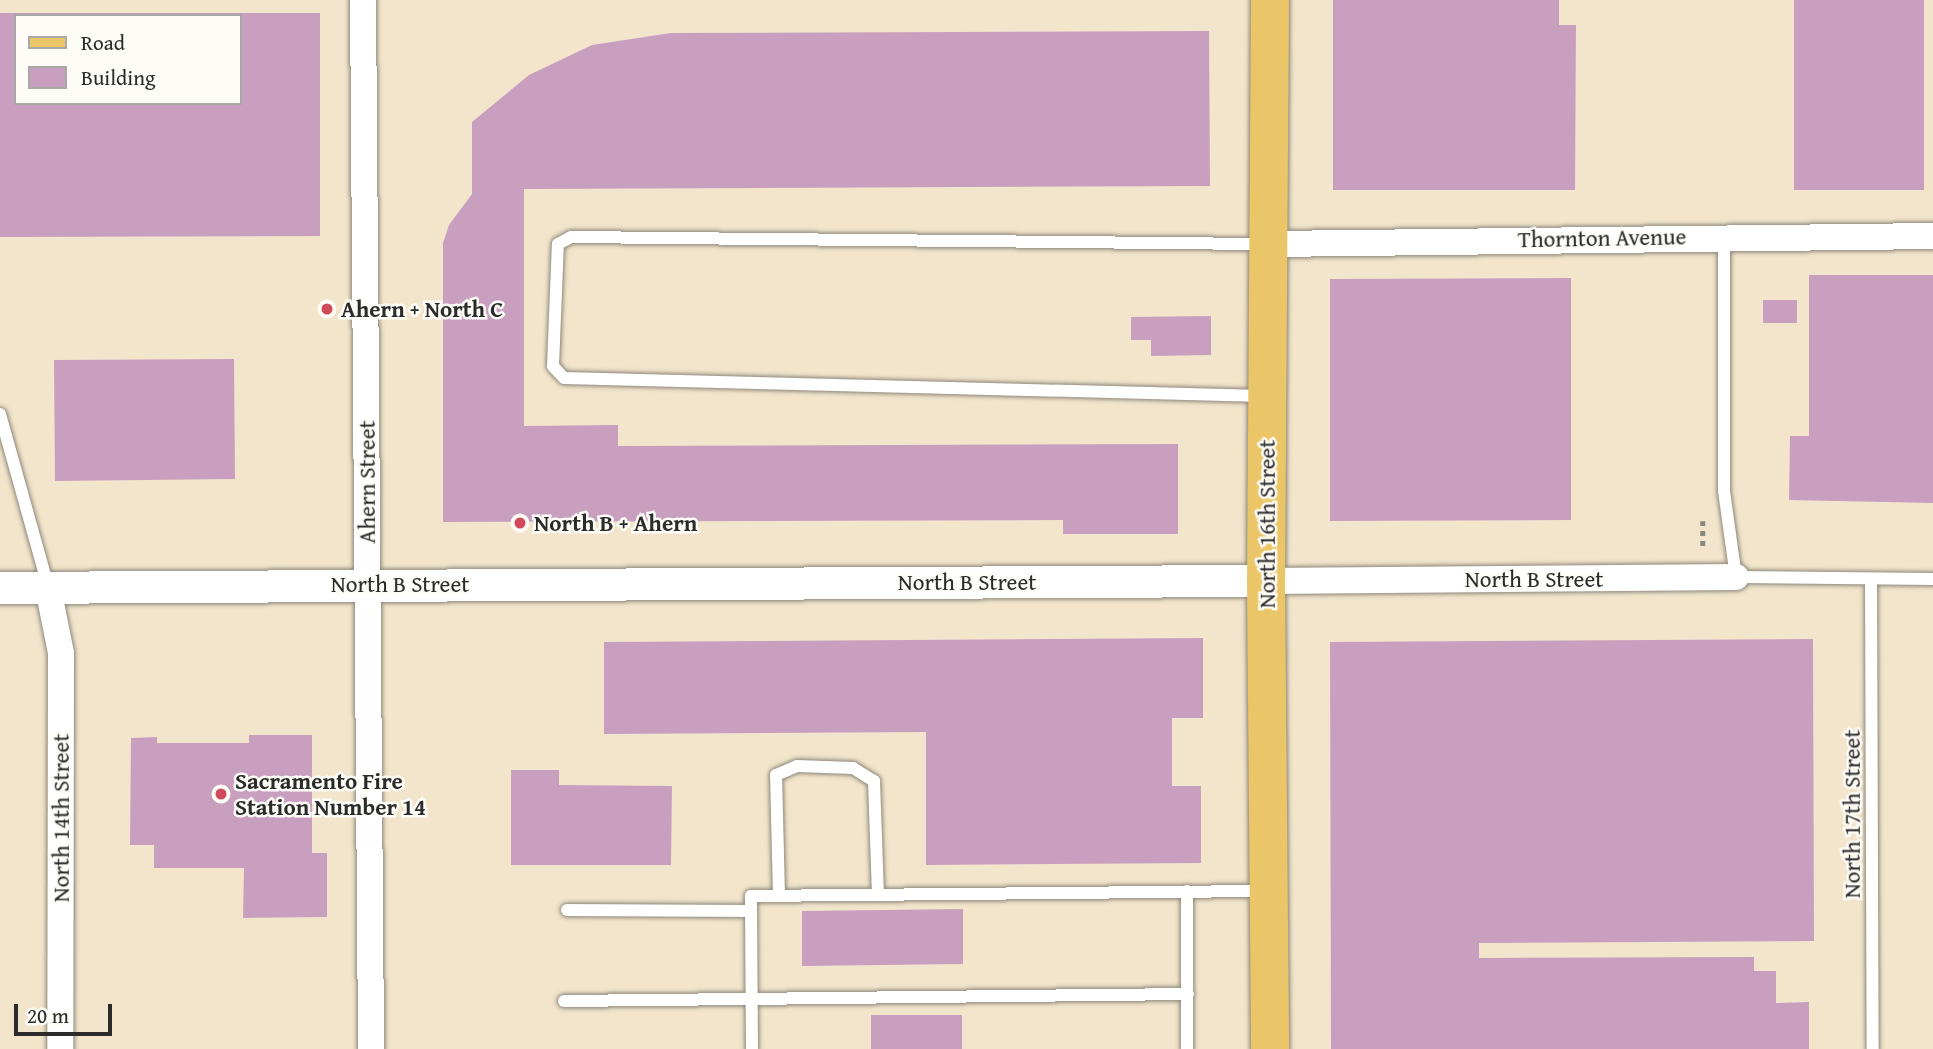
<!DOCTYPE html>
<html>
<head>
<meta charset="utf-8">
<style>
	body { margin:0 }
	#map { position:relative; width:1933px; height:1049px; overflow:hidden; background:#f2e5cb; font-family:"Gentium Book Plus",serif }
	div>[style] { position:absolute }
	.building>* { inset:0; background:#c99fc0 }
	.path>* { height:4.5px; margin-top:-2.25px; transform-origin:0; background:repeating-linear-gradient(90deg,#8e887b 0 5px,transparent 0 10px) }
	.roads { filter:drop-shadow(0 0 2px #8e887b) drop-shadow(0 0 2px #8e887b) }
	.service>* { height:12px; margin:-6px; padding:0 6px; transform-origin:6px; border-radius:6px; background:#fff }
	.minor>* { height:26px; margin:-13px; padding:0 13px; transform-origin:13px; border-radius:13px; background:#fff }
	.tertiary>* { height:32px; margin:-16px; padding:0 16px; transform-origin:16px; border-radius:16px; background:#fff }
	.primary>* { height:38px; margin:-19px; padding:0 19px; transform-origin:19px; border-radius:19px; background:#ebc669 }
	.dots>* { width:19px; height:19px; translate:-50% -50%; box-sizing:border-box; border:4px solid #fdfcf7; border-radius:50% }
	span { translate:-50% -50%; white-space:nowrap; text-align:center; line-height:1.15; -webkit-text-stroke:5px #fdfcf7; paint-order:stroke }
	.street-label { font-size:23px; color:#2b2b2b }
	.poi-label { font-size:23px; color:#2b2b2b; font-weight:700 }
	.left { translate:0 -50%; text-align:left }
	.legend { position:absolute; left:14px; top:14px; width:228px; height:91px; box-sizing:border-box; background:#fdfcf7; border:2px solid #a9a8a5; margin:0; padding:9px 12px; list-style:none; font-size:21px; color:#2b2b2b }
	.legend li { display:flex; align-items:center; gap:14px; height:35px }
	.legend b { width:35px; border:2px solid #a9a8a5 }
	.scale { position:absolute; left:14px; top:1004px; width:98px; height:32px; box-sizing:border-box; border:4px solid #2b2b2b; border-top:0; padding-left:9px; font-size:21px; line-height:24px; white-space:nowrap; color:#2b2b2b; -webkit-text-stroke:5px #fdfcf7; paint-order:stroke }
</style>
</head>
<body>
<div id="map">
	<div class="building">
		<div style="clip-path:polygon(1333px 0,1559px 0,1559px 25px,1576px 25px,1575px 190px,1333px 190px)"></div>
		<div style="clip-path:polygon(1794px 0,1924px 0,1924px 190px,1794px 190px)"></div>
		<div style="clip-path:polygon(evenodd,0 13px,320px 13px,320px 236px,0 237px,0 13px,16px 16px,240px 16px,240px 103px,16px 103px,16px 16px)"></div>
		<div style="clip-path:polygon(1209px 31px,1210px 186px,524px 189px,524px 426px,618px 425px,618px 446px,1178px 444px,1178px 534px,1063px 534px,1063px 520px,443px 522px,443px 243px,449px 225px,472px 194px,472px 122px,529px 75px,592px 45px,671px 33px)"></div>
		<div style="clip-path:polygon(1809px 275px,1933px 275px,1933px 503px,1789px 500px,1790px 436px,1809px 436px)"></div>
		<div style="clip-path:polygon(1571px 278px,1571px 520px,1330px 521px,1330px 279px)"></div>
		<div style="clip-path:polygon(1763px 300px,1797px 300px,1797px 323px,1763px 323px)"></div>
		<div style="clip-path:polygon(1211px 316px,1211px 355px,1151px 356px,1151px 340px,1131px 340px,1131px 317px)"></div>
		<div style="clip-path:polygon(234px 359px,235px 479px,55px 481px,54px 360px)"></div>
		<div style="clip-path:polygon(1203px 638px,1203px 718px,1172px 718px,1172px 786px,1201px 786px,1201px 863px,926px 865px,926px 732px,604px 734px,604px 642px)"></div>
		<div style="clip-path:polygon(1813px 639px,1814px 941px,1479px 943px,1479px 958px,1754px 957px,1754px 971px,1776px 971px,1776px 1003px,1809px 1002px,1809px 1049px,1331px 1049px,1330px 642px)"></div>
		<div style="clip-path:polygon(249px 735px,312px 735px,312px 853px,327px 853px,327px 917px,243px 918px,244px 868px,154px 868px,154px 845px,130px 845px,131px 738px,157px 737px,157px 743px,249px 743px)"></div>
		<div style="clip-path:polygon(511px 770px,559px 770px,559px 785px,672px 786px,671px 865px,511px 865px)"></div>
		<div style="clip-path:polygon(963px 909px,963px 964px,802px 966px,802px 911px)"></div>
		<div style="clip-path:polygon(871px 1015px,962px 1015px,962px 1049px,871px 1049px)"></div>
	</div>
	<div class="path">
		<div style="left:1703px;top:521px;width:26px;rotate:90deg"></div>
	</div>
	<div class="roads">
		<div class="service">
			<div style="left:1724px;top:236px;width:255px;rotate:90deg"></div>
			<div style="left:1724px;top:491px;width:87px;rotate:82.1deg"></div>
			<div style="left:1736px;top:577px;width:197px;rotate:0.6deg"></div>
			<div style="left:1263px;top:396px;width:699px;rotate:-178.52deg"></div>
			<div style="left:564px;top:378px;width:16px;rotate:-133deg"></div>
			<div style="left:553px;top:366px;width:122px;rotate:-87.7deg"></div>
			<div style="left:558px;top:244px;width:15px;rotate:-28deg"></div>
			<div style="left:571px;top:237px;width:695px;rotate:0.58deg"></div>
			<div style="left:0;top:414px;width:179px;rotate:74.4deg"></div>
			<div style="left:1871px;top:579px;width:470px;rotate:89.8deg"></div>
			<div style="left:1187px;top:891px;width:158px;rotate:90deg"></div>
			<div style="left:779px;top:896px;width:121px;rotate:-91.4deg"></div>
			<div style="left:776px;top:775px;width:23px;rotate:-23deg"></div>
			<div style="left:797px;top:766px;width:56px;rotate:2deg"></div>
			<div style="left:853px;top:768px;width:25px;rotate:32deg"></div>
			<div style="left:874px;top:781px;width:113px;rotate:88deg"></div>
			<div style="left:567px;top:910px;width:184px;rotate:0.3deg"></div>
			<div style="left:564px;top:1001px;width:624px;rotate:-0.64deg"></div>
			<div style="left:752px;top:1049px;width:153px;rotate:-90.4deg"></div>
			<div style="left:751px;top:896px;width:512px;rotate:-0.56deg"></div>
		</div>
		<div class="minor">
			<div style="left:363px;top:0;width:1049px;rotate:89.56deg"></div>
			<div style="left:1271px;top:244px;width:662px;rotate:-0.69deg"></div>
			<div style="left:1266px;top:581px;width:470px;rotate:-0.5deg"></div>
			<div style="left:48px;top:588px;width:66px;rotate:78.7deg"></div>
			<div style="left:61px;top:653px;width:396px;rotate:90.1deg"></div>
		</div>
		<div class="tertiary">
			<div style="left:0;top:588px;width:1266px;rotate:-0.32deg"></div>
		</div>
		<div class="primary">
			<div style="left:1270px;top:0;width:581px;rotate:90.39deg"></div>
			<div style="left:1266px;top:581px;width:468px;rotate:89.5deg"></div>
		</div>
	</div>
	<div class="dots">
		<div style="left:327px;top:309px;background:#d1495b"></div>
		<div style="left:520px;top:523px;background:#d1495b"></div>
		<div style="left:221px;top:794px;background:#d1495b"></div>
	</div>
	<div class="street-label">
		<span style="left:1602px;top:238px;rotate:-1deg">Thornton Avenue</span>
		<span style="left:367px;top:482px;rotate:-90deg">Ahern Street</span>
		<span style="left:1267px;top:524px;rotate:-90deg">North 16th Street</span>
		<span style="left:1534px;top:579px">North B Street</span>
		<span style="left:967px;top:582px">North B Street</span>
		<span style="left:400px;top:584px">North B Street</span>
		<span style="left:1852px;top:814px;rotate:-90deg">North 17th Street</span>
		<span style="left:61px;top:818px;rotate:-90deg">North 14th Street</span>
	</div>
	<div class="poi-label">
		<span class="left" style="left:341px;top:309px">Ahern + North C</span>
		<span class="left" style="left:534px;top:523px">North B + Ahern</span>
		<span class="left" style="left:235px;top:794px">Sacramento Fire<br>Station Number 14</span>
	</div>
	<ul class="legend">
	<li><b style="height:9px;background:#ebc669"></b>Road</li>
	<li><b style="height:19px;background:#c99fc0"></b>Building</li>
	</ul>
	<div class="scale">20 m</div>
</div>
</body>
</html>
